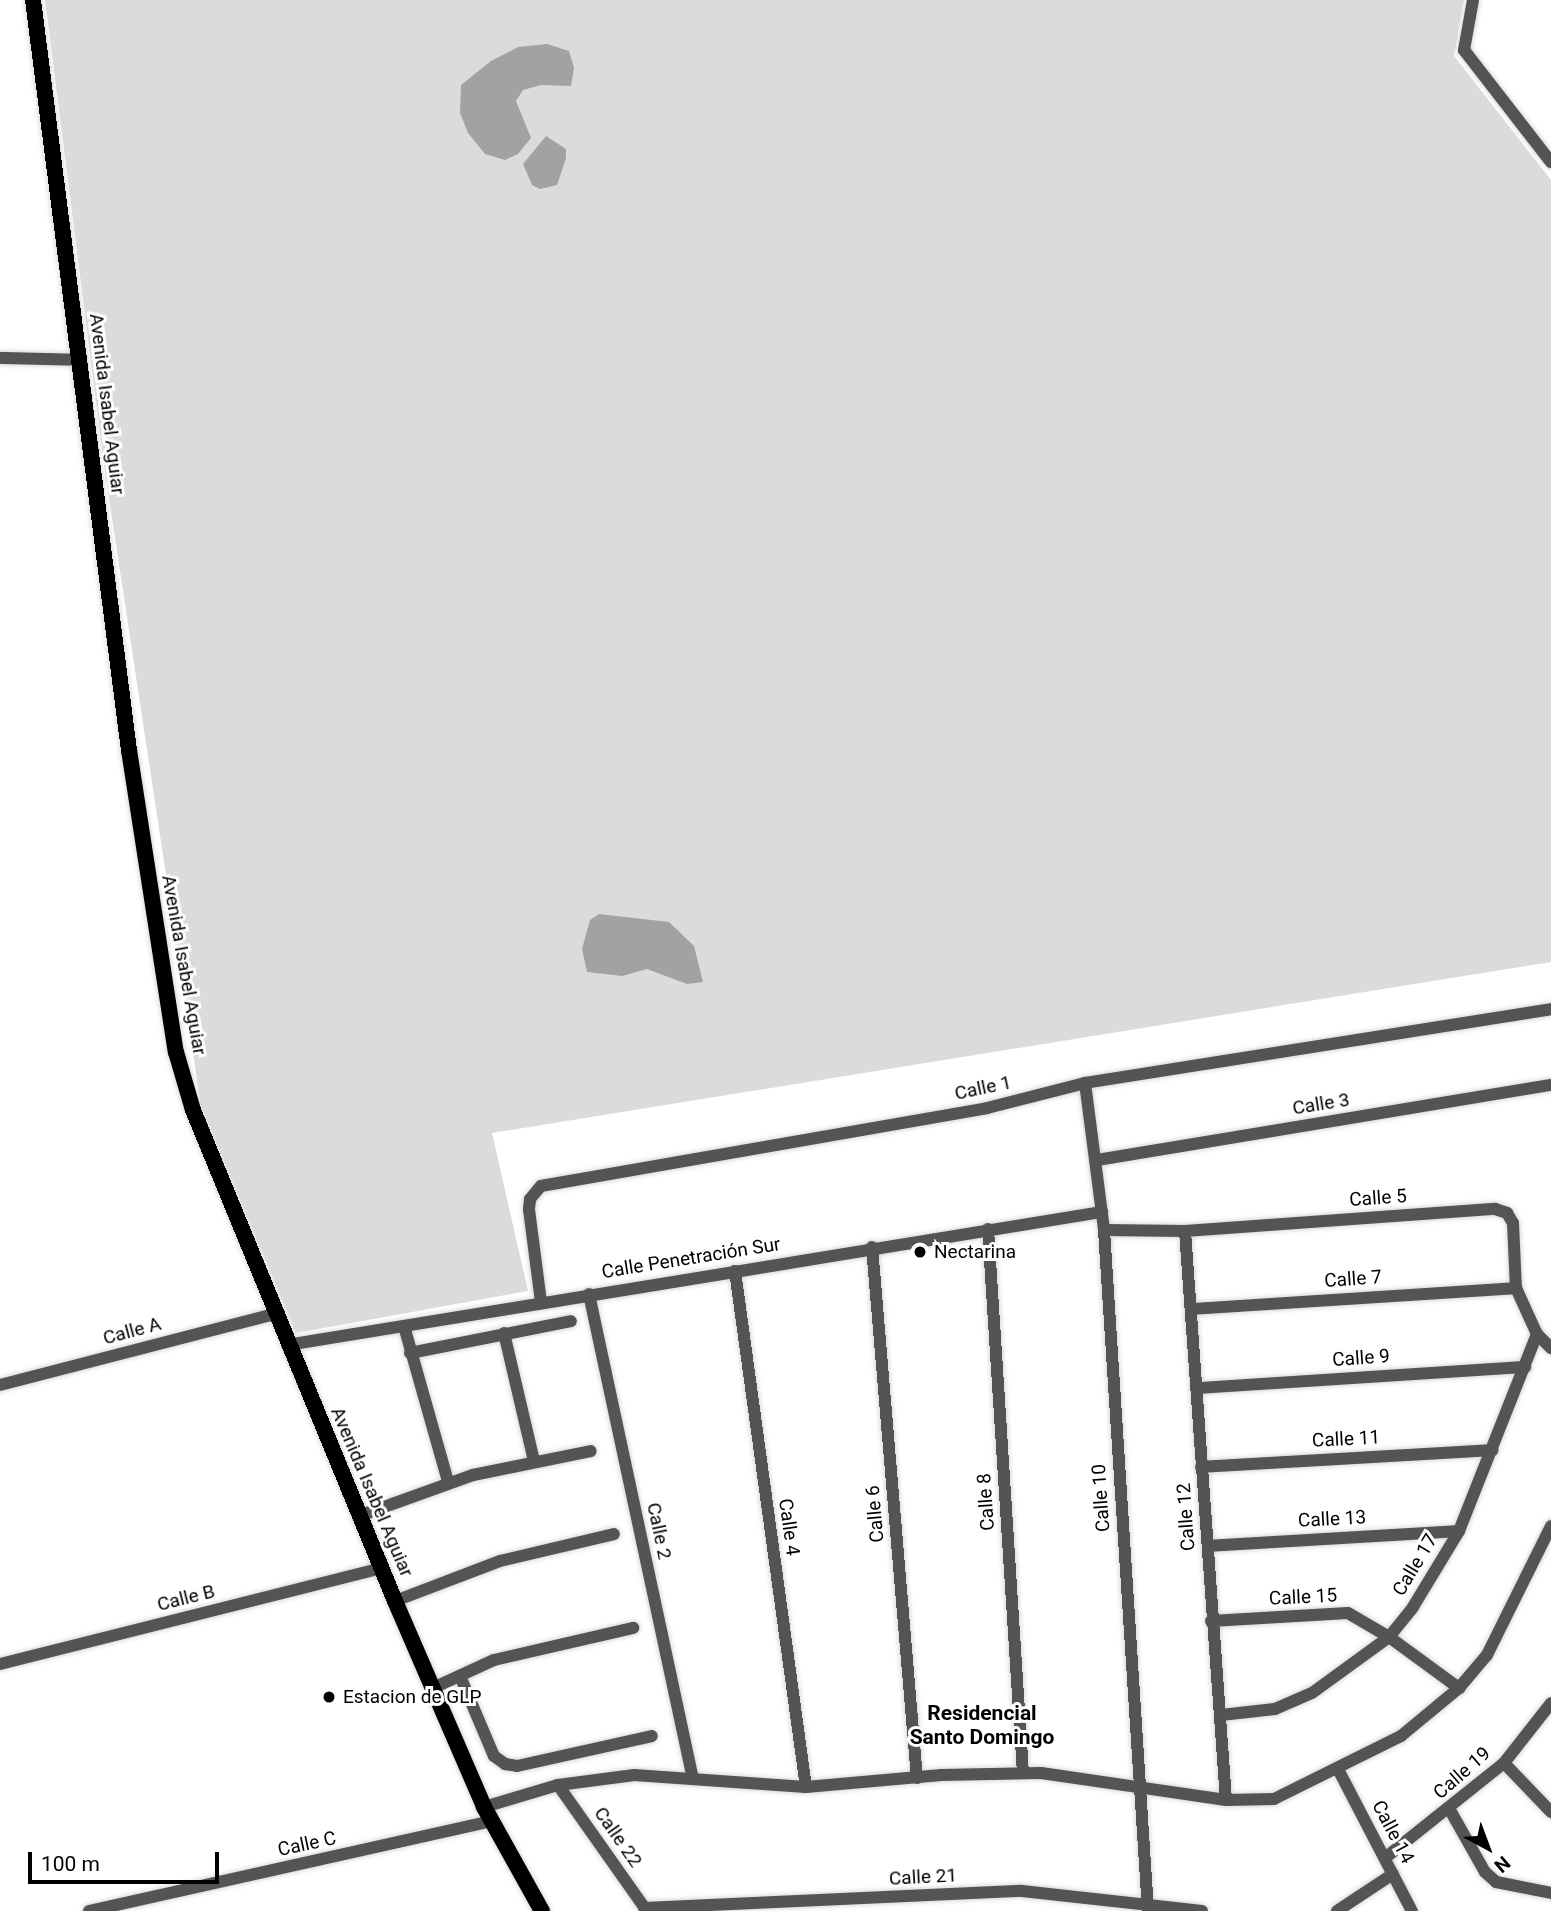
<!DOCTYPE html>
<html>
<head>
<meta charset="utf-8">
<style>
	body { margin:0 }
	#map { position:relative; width:1551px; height:1911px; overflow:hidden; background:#fff; font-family:Roboto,sans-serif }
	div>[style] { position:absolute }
	.green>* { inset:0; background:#dbdbdb }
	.water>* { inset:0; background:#a2a2a2 }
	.roads { filter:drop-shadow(0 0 2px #dbdbdb) drop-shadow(0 0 2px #dbdbdb) }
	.minor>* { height:12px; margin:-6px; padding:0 6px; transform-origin:6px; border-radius:6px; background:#545454 }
	.major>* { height:16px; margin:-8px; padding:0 8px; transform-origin:8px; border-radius:8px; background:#000 }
	.dots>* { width:19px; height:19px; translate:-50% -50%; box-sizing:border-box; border:4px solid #fff; border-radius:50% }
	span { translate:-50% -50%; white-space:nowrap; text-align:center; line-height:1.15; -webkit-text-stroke:6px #fff; paint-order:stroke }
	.street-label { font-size:19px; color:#000 }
	.poi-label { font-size:19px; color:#000 }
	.left { translate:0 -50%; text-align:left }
	.neighbourhood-label { font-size:21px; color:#000; font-weight:700 }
	.north { position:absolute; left:1453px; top:1813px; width:70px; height:70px; -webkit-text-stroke:5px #fff; paint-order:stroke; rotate:139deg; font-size:19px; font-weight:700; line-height:28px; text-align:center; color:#000 }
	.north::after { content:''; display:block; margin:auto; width:24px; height:32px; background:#000; clip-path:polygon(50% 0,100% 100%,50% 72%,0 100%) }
	.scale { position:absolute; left:28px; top:1852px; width:191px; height:32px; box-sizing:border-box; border:4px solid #000; border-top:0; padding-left:9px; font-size:21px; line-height:24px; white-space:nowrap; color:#000; -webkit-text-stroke:5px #fff; paint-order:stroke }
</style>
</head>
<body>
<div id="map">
	<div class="green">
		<div style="clip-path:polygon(45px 0,1464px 0,1454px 56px,1551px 180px,1551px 962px,492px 1133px,528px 1291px,296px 1333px,201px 1106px,105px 472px)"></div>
	</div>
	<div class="water">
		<div style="clip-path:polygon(547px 44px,569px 51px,574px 68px,571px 86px,541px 85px,523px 90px,516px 101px,531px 138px,518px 154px,505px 160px,485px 154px,468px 133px,460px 113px,461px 85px,491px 61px,518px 47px)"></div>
		<div style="clip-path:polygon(546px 136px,566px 149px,566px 158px,557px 185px,540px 189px,532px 185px,523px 164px)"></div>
		<div style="clip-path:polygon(599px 914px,669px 922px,694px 946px,703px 982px,687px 984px,647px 969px,622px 976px,587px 972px,582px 949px,590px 920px)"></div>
	</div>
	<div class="roads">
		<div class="minor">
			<div style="left:1473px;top:0;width:51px;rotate:100.2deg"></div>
			<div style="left:1464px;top:50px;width:142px;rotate:52.2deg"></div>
			<div style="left:0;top:358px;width:80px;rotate:1.4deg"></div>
			<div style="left:1085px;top:1083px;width:148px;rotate:82.6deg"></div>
			<div style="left:1104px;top:1230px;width:682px;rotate:86.3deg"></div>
			<div style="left:1097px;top:1160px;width:460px;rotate:-9.4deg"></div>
			<div style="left:988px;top:1229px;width:545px;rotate:86.32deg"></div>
			<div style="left:1104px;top:1230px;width:81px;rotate:0.7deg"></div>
			<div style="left:1185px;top:1231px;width:311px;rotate:-4.1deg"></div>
			<div style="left:1495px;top:1209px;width:13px;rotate:18deg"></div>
			<div style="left:1507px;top:1213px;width:12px;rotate:59deg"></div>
			<div style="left:1513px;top:1223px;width:65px;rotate:87.4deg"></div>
			<div style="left:1516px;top:1288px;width:51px;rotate:65.5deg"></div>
			<div style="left:1537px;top:1334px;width:20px;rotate:45deg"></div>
			<div style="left:1185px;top:1231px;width:570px;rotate:85.88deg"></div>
			<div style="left:872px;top:1247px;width:533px;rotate:85.16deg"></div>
			<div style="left:735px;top:1271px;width:521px;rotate:82.17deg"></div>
			<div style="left:589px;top:1294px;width:493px;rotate:77.9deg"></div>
			<div style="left:541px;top:1302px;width:94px;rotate:-97.4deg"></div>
			<div style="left:529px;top:1209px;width:10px;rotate:-84deg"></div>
			<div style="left:530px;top:1199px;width:17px;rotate:-50deg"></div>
			<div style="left:541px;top:1186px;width:453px;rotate:-9.9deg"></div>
			<div style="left:987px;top:1108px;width:101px;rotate:-14.3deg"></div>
			<div style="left:1085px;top:1083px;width:472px;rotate:-9deg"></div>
			<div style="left:1192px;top:1309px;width:325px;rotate:-3.7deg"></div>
			<div style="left:404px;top:1326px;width:162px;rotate:74.2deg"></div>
			<div style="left:504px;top:1333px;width:131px;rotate:76.8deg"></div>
			<div style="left:287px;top:1345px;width:826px;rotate:-9.27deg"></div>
			<div style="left:410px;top:1353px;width:164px;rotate:-11.2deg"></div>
			<div style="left:0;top:1385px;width:283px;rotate:-14.5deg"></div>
			<div style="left:1199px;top:1388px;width:327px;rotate:-3.7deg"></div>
			<div style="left:1201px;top:1467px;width:292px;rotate:-3.3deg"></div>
			<div style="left:359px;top:1516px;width:121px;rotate:-19.8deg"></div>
			<div style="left:473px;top:1475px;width:120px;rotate:-11.5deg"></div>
			<div style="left:1208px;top:1546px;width:251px;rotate:-3.4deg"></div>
			<div style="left:395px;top:1601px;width:112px;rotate:-20.9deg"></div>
			<div style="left:500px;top:1561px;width:117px;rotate:-13.3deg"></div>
			<div style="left:1211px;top:1621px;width:137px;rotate:-3.3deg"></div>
			<div style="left:1348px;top:1613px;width:48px;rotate:30.3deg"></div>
			<div style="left:1389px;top:1637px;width:87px;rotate:36.1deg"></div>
			<div style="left:0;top:1664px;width:394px;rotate:-14.1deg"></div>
			<div style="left:460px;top:1676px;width:87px;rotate:67deg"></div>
			<div style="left:494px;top:1756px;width:14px;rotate:36deg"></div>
			<div style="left:505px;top:1764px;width:12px;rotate:9deg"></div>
			<div style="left:517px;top:1766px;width:138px;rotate:-12.5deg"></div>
			<div style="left:433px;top:1688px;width:67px;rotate:-24.7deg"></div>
			<div style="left:494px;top:1660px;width:143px;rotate:-13deg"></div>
			<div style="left:1221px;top:1715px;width:54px;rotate:-6.3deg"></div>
			<div style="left:1275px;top:1709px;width:40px;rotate:-23.4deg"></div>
			<div style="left:1312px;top:1693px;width:95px;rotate:-36deg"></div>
			<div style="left:1389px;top:1637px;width:38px;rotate:-51deg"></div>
			<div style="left:1413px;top:1607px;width:89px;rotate:-58.8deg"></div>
			<div style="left:1459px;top:1531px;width:212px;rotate:-68.4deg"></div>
			<div style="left:1504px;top:1763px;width:68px;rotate:46.2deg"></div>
			<div style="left:1339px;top:1771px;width:158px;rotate:62.5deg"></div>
			<div style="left:558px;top:1785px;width:154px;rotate:54.8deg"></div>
			<div style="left:484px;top:1807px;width:77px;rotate:-16.6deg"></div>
			<div style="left:558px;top:1785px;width:77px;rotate:-7.5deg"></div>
			<div style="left:634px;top:1775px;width:172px;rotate:4deg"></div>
			<div style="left:806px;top:1787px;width:136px;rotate:-5.1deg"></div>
			<div style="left:941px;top:1775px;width:100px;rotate:-1.1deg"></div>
			<div style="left:1041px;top:1773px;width:187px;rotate:8.3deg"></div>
			<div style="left:1226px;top:1800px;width:48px;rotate:-1.2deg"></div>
			<div style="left:1274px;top:1799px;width:142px;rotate:-26.4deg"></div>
			<div style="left:1401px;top:1736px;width:75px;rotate:-39.6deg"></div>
			<div style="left:1459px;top:1688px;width:43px;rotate:-49.7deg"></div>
			<div style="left:1487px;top:1655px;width:144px;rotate:-63.6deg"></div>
			<div style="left:1450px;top:1810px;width:71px;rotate:60.6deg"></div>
			<div style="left:1485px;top:1872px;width:15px;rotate:42deg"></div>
			<div style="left:1496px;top:1882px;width:56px;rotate:11.3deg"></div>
			<div style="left:1385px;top:1858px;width:152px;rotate:-38.6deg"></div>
			<div style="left:1504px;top:1763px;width:76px;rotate:-51.9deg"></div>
			<div style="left:644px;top:1908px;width:378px;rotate:-2.6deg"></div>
			<div style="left:1022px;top:1891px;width:181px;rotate:6.3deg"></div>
			<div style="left:89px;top:1911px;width:412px;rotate:-12.6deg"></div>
			<div style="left:1337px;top:1911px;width:67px;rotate:-33.5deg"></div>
		</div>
		<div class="major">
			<div style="left:33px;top:0;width:756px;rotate:82.71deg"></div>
			<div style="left:129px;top:750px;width:306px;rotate:81.2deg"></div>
			<div style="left:176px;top:1052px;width:60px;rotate:73.7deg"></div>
			<div style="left:193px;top:1110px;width:531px;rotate:67.64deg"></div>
			<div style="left:395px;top:1601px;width:224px;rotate:66.6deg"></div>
			<div style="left:484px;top:1807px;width:119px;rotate:60.9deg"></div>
		</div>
	</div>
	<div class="dots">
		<div style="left:920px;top:1252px;background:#000"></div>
		<div style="left:329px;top:1697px;background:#000"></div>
	</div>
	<div class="street-label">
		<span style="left:107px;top:404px;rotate:83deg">Avenida Isabel Aguiar</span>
		<span style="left:184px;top:965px;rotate:80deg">Avenida Isabel Aguiar</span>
		<span style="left:983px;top:1088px;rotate:-12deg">Calle 1</span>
		<span style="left:1321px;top:1104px;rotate:-9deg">Calle 3</span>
		<span style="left:1378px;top:1198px;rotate:-4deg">Calle 5</span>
		<span style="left:691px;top:1258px;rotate:-9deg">Calle Penetración Sur</span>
		<span style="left:1353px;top:1279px;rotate:-4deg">Calle 7</span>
		<span style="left:132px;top:1331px;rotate:-15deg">Calle A</span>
		<span style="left:1361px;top:1358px;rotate:-4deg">Calle 9</span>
		<span style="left:1346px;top:1439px;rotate:-3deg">Calle 11</span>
		<span style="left:372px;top:1492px;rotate:67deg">Avenida Isabel Aguiar</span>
		<span style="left:1101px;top:1498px;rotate:-94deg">Calle 10</span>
		<span style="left:986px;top:1502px;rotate:-94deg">Calle 8</span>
		<span style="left:875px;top:1514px;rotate:-95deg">Calle 6</span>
		<span style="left:1186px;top:1517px;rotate:-94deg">Calle 12</span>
		<span style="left:1332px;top:1519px;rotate:-3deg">Calle 13</span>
		<span style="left:789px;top:1527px;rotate:82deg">Calle 4</span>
		<span style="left:659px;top:1531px;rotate:78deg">Calle 2</span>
		<span style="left:1415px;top:1565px;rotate:-59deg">Calle 17</span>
		<span style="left:1303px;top:1597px;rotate:-3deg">Calle 15</span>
		<span style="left:186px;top:1598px;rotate:-14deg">Calle B</span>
		<span style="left:1462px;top:1773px;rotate:-41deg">Calle 19</span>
		<span style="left:1393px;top:1832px;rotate:62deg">Calle 14</span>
		<span style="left:618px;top:1837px;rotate:55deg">Calle 22</span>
		<span style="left:307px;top:1844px;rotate:-12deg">Calle C</span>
		<span style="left:923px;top:1877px;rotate:-3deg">Calle 21</span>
	</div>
	<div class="poi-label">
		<span class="left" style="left:934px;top:1252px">Nectarina</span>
		<span class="left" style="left:343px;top:1697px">Estacion de GLP</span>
	</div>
	<div class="neighbourhood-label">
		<span style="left:982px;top:1725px">Residencial<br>Santo Domingo</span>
	</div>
	<div class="north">N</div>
	<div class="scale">100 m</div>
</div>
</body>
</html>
